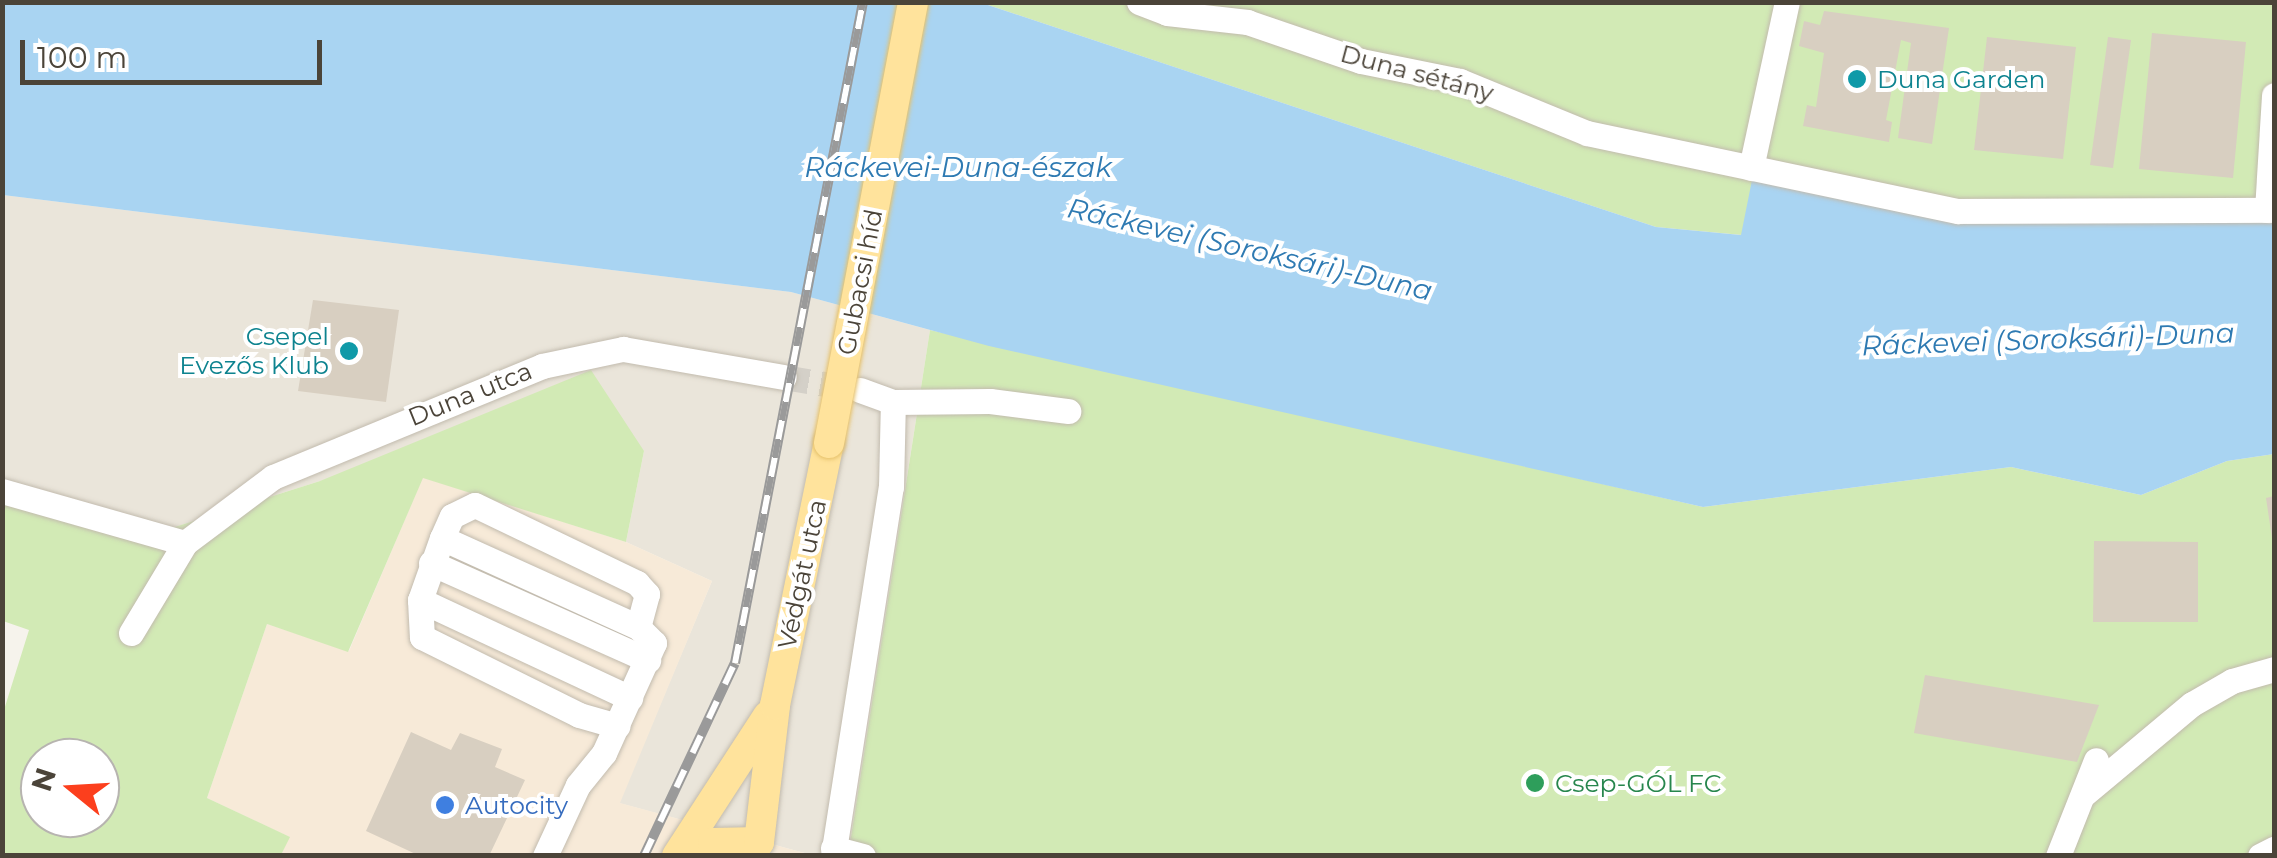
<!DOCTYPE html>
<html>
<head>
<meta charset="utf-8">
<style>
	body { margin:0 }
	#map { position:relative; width:2277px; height:858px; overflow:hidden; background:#f6f3ec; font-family:Montserrat,sans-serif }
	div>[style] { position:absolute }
	.residential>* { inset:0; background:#eae5da }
	.commercial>* { inset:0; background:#f7ead8 }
	.green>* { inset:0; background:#d2eab5 }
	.water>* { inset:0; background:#a9d4f2 }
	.building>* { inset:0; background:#d8cfc1 }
	.minor-tunnel>* { height:25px; margin-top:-12.5px; transform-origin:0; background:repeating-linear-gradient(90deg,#d4d0c8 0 25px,transparent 0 37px) }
	.roads { filter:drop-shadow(0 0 2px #c2bbae) drop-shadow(0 0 2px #c2bbae) }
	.minor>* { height:25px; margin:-12.5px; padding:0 12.5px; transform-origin:12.5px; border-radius:12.5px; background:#fff }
	.major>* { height:30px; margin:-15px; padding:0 15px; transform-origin:15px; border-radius:15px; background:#ffe39c }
	.rail>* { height:10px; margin-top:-5px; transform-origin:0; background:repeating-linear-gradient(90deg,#fff 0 19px,#9a9a9a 0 38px); box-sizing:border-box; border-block:2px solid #9a9a9a }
	.bridges { filter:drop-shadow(0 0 2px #e6c16a) drop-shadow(0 0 2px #e6c16a) }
	.major-bridge>* { height:30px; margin:-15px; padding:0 15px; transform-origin:15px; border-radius:15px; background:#ffe39c }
	.dots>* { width:28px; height:28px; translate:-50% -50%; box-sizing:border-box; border:5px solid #fff; border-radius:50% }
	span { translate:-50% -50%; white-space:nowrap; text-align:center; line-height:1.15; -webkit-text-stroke:8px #fff; paint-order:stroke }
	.street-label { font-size:25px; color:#4b4439 }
	.culture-label { font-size:25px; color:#0d838f }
	.left { translate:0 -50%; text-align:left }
	.right { translate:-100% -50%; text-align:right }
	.leisure-label { font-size:25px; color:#27864d }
	.shop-label { font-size:25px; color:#366cbe }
	.water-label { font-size:28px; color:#2e7ab2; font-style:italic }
	.frame { position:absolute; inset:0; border:5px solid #4b4439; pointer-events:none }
	.north { position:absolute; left:20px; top:738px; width:100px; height:100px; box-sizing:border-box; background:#fff; border:2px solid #b7b4b0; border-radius:50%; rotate:288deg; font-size:28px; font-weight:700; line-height:40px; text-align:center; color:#4b4439 }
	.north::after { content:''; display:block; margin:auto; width:35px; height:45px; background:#fc3f1d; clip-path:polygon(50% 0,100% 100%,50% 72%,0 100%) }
	.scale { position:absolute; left:20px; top:40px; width:302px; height:45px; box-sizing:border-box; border:5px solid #4b4439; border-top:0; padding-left:12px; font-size:30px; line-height:35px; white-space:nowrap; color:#4b4439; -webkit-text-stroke:8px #fff; paint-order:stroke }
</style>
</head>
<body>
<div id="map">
	<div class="residential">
		<div style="clip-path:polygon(3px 195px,791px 292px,930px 330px,848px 855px,812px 855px,619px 803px,712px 581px,626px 542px,644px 451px,320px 481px,143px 537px,3px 497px)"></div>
	</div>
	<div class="commercial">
		<div style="clip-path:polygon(423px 477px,626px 542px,712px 581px,620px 803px,812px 855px,281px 855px,289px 837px,207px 798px,267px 624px,349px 651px)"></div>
	</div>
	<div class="green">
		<div style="clip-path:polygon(2274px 3px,2274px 219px,1958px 224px,1753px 180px,1742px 235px,1656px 227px,985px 4px)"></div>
		<div style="clip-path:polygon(930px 330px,1703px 507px,2011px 467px,2141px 495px,2227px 461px,2274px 454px,2274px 855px,848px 856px)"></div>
		<div style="clip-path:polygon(evenodd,591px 370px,644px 451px,626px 542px,423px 478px,348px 652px,267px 624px,207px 798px,290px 837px,281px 855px,3px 855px,3px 713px,29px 630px,3px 621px,2px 497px,143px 537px,320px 481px,591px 370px,40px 758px,100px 758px,100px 818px,40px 818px,40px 758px)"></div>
	</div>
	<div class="water">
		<div style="clip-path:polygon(3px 3px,982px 3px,1656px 227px,1741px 235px,1752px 180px,1958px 224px,2274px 219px,2274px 454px,2227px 461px,2141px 495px,2011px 467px,1703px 507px,989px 346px,791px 292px,3px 195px)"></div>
	</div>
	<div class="building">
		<div style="clip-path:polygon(1824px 11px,1949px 28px,1932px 144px,1898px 138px,1911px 43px,1901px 40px,1886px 120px,1892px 122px,1889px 142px,1803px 126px,1807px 105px,1816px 107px,1824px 53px,1799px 46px,1804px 21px,1820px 25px)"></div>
		<div style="clip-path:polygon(2152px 33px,2246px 42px,2233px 178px,2139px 169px)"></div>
		<div style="clip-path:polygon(1987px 37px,2076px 47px,2063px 159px,1974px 150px)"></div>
		<div style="clip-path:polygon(2108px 37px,2131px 40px,2113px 168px,2090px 165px)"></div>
		<div style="clip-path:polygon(313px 300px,399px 310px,386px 402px,298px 391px)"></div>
		<div style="clip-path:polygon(2274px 496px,2274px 538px,2272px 538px,2266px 498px)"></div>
		<div style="clip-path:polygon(2094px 541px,2198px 542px,2198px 622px,2093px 622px)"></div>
		<div style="clip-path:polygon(1925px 675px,2099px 705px,2077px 762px,1914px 733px)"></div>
		<div style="clip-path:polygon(411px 732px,451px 750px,460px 733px,502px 749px,495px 767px,525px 780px,489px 856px,420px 856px,366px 831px)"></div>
	</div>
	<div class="minor-tunnel">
		<div style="left:784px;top:377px;width:72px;rotate:9.6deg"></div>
	</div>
	<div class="roads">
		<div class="minor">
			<div style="left:1139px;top:2px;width:30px;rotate:21deg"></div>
			<div style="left:1167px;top:13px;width:81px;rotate:6.4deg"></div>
			<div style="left:1247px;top:22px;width:120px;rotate:18.9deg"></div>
			<div style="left:1361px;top:61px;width:101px;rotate:11.4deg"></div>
			<div style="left:1460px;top:81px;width:137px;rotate:22.3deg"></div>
			<div style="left:1587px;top:133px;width:379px;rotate:11.9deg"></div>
			<div style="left:1958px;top:211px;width:316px;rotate:-0.2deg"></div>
			<div style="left:1751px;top:168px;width:170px;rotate:-77.8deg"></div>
			<div style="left:2267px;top:210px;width:115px;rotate:-86.5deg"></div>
			<div style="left:860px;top:390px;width:35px;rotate:20deg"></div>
			<div style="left:893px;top:402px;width:97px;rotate:-0.6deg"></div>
			<div style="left:990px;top:401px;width:79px;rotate:7.3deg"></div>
			<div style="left:2px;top:491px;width:190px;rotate:15.9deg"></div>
			<div style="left:442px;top:538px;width:66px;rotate:109.5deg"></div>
			<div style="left:420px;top:600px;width:37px;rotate:87deg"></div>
			<div style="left:422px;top:637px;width:175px;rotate:26.4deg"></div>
			<div style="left:579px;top:715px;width:40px;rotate:16deg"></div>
			<div style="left:431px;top:563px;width:238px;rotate:24.1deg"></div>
			<div style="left:420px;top:600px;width:232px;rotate:25deg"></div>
			<div style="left:131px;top:633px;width:105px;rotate:-59deg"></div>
			<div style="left:185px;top:543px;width:110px;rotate:-36.9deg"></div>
			<div style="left:273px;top:477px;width:291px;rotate:-22.4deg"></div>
			<div style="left:542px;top:366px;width:83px;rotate:-11.9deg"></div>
			<div style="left:623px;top:349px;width:163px;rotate:9.9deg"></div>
			<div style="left:2083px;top:795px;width:142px;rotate:-39.9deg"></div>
			<div style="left:2192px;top:704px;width:46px;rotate:-29.9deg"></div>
			<div style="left:2232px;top:681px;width:44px;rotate:-15.9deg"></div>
			<div style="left:833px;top:848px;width:31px;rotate:15deg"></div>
			<div style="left:545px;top:856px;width:78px;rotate:-65.1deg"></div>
			<div style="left:578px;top:785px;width:41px;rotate:-50.9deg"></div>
			<div style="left:604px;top:753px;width:121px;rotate:-65.6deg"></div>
			<div style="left:654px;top:643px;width:23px;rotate:-135deg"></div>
			<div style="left:638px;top:627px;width:215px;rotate:-155.6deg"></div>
			<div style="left:442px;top:538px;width:24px;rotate:-66deg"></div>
			<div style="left:452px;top:516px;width:25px;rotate:-26deg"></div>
			<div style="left:475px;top:505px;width:180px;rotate:25.7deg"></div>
			<div style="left:637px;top:583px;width:15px;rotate:48deg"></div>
			<div style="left:647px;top:594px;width:34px;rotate:105deg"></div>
			<div style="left:833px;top:856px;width:374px;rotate:-81.1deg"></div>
			<div style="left:891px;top:487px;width:85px;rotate:-88.7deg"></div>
			<div style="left:2058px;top:856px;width:103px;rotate:-68.4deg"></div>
			<div style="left:2260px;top:856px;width:16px;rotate:-27deg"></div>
		</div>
		<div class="major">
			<div style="left:677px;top:856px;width:167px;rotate:-57deg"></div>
			<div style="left:695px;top:856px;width:22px;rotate:-36deg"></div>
			<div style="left:713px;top:843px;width:46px;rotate:-1.2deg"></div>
			<div style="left:759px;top:842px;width:138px;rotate:-83.3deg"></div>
			<div style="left:775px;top:705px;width:268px;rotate:-78.4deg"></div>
		</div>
	</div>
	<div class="rail">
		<div style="left:644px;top:856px;width:213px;rotate:-64.8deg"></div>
		<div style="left:735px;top:663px;width:673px;rotate:-79.04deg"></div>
	</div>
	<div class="bridges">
		<div class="major-bridge">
			<div style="left:829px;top:443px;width:449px;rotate:-79.2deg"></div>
		</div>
	</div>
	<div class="dots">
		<div style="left:1857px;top:79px;background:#0f9aa8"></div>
		<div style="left:349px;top:351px;background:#0f9aa8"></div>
		<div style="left:1535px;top:783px;background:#2e9e5b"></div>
		<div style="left:445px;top:805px;background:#3f7fe0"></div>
	</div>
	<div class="street-label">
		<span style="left:1417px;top:73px;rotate:15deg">Duna sétány</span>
		<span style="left:860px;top:282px;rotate:-79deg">Gubacsi híd</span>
		<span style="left:470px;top:394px;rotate:-22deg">Duna utca</span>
		<span style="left:802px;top:574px;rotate:-78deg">Védgát utca</span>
	</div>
	<div class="culture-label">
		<span class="left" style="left:1877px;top:79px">Duna Garden</span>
		<span class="right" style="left:329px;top:351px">Csepel<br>Evezős Klub</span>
	</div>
	<div class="leisure-label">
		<span class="left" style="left:1555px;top:783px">Csep-GÓL FC</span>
	</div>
	<div class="shop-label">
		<span class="left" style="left:465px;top:805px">Autocity</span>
	</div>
	<div class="water-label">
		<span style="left:958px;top:167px">Ráckevei-Duna-észak</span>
		<span style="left:1250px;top:249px;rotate:13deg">Ráckevei (Soroksári)-Duna</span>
		<span style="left:2048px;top:339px;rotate:-2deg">Ráckevei (Soroksári)-Duna</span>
	</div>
	<div class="frame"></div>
	<div class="north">N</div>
	<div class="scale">100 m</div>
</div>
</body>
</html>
